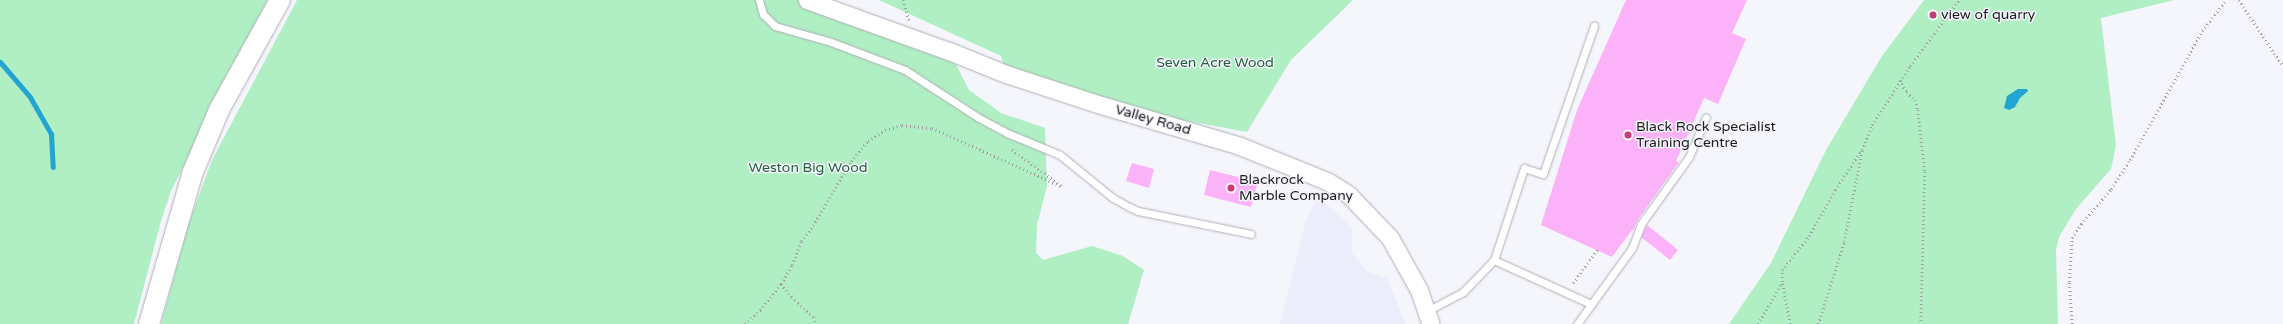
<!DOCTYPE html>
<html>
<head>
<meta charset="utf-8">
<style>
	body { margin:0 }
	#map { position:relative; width:2283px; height:324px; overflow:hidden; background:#f5f5fc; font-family:"Varela Round",sans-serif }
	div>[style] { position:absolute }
	.built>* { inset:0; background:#ececfb }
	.green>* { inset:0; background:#b0efc4 }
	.water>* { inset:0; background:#23a5d1 }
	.stream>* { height:5px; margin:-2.5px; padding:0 2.5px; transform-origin:2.5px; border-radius:2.5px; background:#23a5d1 }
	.building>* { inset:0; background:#fbb2f8 }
	.path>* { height:2.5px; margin-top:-1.25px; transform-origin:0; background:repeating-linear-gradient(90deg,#a0a0a6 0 1px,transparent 0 4px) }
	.roads { filter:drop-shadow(0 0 1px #aeafb5) drop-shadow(0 0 1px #aeafb5) }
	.service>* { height:7px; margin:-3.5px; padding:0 3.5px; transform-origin:3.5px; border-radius:3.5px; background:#fff }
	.tertiary>* { height:17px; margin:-8.5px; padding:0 8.5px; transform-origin:8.5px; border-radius:8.5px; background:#fff }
	.secondary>* { height:20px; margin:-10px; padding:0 10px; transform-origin:10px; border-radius:10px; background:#fff }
	.dots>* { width:11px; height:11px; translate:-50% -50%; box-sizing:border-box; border:2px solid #f5f5fc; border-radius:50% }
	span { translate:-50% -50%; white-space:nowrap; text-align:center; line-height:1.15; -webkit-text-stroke:3px #f5f5fc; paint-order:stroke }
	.poi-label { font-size:14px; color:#1e1e21 }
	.left { translate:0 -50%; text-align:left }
	.park-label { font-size:14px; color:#20623c }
	.street-label { font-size:14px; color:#1e1e21 }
</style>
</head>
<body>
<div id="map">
	<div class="built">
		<div style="clip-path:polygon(1318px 196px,1352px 228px,1352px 253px,1367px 271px,1387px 278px,1405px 324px,1280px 324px,1306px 219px)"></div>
	</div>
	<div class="green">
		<div style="clip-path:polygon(0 0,268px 0,171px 191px,161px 221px,134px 324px,0 324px)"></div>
		<div style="clip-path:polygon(297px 0,807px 0,949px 51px,969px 90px,1001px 113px,1045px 128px,1047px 186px,1037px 225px,1036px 253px,1043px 260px,1092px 246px,1123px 256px,1144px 270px,1128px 324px,161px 324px,188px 225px,212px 160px)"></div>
		<div style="clip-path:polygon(879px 0,1353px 0,1291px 60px,1247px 132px,1101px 105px,1006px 74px,1001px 56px)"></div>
		<div style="clip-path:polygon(1924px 0,2174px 0,2101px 18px,2116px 145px,2111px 169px,2076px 209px,2059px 237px,2056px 250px,2058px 324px,1729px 324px,1771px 263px,1826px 150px,1882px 56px)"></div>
	</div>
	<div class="water">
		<div style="clip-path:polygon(2018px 89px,2027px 89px,2028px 91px,2020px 98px,2015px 107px,2009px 110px,2004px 108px,2007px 96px)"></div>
	</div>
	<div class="stream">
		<div style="left:0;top:62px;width:46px;rotate:49.4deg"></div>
		<div style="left:30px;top:97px;width:43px;rotate:60.4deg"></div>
		<div style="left:51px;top:134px;width:33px;rotate:87deg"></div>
	</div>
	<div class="building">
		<div style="clip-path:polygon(1626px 0,1747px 0,1732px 33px,1746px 39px,1718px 104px,1704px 98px,1676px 161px,1679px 162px,1637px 221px,1633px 231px,1632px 230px,1612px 257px,1541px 225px,1577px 110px)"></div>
		<div style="clip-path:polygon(1132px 163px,1154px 169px,1149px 188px,1126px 181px)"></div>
		<div style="clip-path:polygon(1210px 170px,1258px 182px,1251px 207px,1204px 195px)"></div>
		<div style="clip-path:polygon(1647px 225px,1678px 250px,1670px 260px,1641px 237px)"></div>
	</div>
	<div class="path">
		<div style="left:903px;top:0;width:21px;rotate:73deg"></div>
		<div style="left:2239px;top:0;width:79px;rotate:56.3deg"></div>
		<div style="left:1900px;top:80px;width:14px;rotate:60deg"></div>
		<div style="left:1907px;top:92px;width:11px;rotate:45deg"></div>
		<div style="left:1915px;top:100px;width:10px;rotate:73deg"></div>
		<div style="left:1918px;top:110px;width:62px;rotate:83.6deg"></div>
		<div style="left:1925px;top:172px;width:152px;rotate:91.5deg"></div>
		<div style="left:1573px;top:283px;width:41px;rotate:-54deg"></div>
		<div style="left:781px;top:284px;width:21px;rotate:49deg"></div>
		<div style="left:795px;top:300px;width:25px;rotate:42deg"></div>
		<div style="left:814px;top:317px;width:7px;rotate:74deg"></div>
		<div style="left:745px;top:324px;width:21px;rotate:-43deg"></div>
		<div style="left:760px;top:310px;width:33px;rotate:-51deg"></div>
		<div style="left:781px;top:284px;width:22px;rotate:-60deg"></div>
		<div style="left:792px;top:265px;width:26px;rotate:-69deg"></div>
		<div style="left:801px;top:241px;width:16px;rotate:-50deg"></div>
		<div style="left:811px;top:229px;width:79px;rotate:-59.5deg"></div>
		<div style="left:851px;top:161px;width:26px;rotate:-50deg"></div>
		<div style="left:868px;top:141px;width:20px;rotate:-33deg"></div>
		<div style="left:885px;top:130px;width:18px;rotate:-16deg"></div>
		<div style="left:902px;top:125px;width:30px;rotate:6deg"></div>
		<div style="left:932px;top:128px;width:141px;rotate:24.2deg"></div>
		<div style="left:1061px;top:186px;width:63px;rotate:-144deg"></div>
		<div style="left:1758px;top:324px;width:48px;rotate:-59.7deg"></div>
		<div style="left:1790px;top:324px;width:43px;rotate:-100.8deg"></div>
		<div style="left:1782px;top:282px;width:12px;rotate:-90deg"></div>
		<div style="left:1782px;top:270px;width:43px;rotate:-51.5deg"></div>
		<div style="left:1809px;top:236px;width:53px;rotate:-60.5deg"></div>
		<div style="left:1835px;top:190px;width:47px;rotate:-56.3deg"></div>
		<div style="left:1818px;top:324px;width:86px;rotate:-72.4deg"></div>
		<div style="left:1844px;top:242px;width:94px;rotate:-78.9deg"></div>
		<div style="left:1862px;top:150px;width:27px;rotate:-68deg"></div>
		<div style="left:1872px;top:125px;width:70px;rotate:-57.2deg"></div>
		<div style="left:1910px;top:66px;width:82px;rotate:-53.4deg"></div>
		<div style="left:2072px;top:324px;width:42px;rotate:-94.1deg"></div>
		<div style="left:2069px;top:282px;width:44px;rotate:-86.1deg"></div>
		<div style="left:2072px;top:238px;width:17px;rotate:-57deg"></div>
		<div style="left:2081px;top:224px;width:46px;rotate:-49.4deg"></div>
		<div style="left:2111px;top:189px;width:35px;rotate:-57deg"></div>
		<div style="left:2130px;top:160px;width:148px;rotate:-60.8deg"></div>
		<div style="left:2202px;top:31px;width:39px;rotate:-52deg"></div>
	</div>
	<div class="roads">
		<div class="service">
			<div style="left:759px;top:0;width:15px;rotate:74deg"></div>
			<div style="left:763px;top:14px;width:17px;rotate:45deg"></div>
			<div style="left:775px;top:26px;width:58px;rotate:15.9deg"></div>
			<div style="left:831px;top:42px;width:79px;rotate:20.7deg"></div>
			<div style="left:905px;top:70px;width:88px;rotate:33deg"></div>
			<div style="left:979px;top:118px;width:32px;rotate:28deg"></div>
			<div style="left:1007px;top:133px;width:57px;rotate:22.5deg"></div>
			<div style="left:1060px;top:155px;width:68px;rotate:39.1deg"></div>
			<div style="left:1113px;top:198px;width:18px;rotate:29deg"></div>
			<div style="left:1129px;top:207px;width:10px;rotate:24deg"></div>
			<div style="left:1138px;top:211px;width:115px;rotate:11.5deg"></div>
			<div style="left:1494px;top:260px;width:107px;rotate:24.4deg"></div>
			<div style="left:1427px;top:311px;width:41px;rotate:-27.8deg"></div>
			<div style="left:1463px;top:292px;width:45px;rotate:-45.9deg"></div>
			<div style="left:1494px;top:260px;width:97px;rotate:-71.9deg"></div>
			<div style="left:1524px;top:168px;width:20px;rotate:18deg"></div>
			<div style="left:1543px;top:174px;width:157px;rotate:-71deg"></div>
			<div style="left:1577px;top:324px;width:94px;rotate:-54.1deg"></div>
			<div style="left:1632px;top:248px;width:26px;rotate:-69deg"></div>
			<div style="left:1641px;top:224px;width:82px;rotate:-54.4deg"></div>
			<div style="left:1689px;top:157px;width:43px;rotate:-67deg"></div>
		</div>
		<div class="tertiary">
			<div style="left:807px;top:0;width:151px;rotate:19.8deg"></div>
			<div style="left:949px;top:51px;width:61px;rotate:22deg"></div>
			<div style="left:1006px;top:74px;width:100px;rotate:18.1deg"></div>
			<div style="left:1101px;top:105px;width:145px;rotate:16.4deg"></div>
			<div style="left:1240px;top:146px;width:94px;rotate:21.9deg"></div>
			<div style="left:1327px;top:181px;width:26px;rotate:32deg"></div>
			<div style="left:1349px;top:195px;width:59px;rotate:46.4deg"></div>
			<div style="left:1390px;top:238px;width:60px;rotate:60.9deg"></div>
			<div style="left:1419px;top:290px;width:36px;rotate:71deg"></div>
		</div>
		<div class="secondary">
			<div style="left:149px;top:324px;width:158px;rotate:-73.9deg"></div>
			<div style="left:193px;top:172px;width:67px;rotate:-67.2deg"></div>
			<div style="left:219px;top:110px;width:126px;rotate:-61deg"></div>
		</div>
	</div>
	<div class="dots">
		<div style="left:1933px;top:15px;background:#c63c76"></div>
		<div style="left:1628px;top:135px;background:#c63c76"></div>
		<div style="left:1231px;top:188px;background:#c63c76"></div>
	</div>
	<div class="poi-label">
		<span class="left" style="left:1941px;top:15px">view of quarry</span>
		<span class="left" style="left:1636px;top:135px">Black Rock Specialist<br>Training Centre</span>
		<span class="left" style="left:1239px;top:188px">Blackrock<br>Marble Company</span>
	</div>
	<div class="park-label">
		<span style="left:1215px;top:63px">Seven Acre Wood</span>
		<span style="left:808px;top:168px">Weston Big Wood</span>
	</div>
	<div class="street-label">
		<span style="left:1153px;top:120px;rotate:16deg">Valley Road</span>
	</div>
</div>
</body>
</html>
